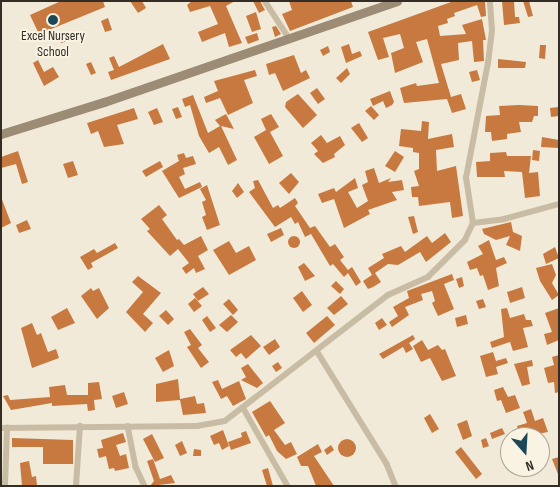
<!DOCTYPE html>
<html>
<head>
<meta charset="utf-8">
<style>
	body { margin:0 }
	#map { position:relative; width:560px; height:487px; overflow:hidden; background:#f1ead8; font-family:"Sofia Sans Condensed",sans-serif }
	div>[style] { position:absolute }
	.building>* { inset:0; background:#c77940 }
	.round { border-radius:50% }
	.street>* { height:5.5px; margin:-2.75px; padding:0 2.75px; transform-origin:2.75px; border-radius:2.75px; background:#c9bca4 }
	.secondary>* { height:9px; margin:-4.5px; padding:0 4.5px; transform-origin:4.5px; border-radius:4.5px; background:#9c8b75 }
	.dots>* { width:14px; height:14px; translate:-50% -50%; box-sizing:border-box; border:2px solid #f9f3e4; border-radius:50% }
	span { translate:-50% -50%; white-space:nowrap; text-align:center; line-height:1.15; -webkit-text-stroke:4px #f9f3e4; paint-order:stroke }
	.poi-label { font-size:14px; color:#342d26 }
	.frame { position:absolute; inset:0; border:2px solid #342d26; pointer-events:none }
	.north { position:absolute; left:500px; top:427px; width:50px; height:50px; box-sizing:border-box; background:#f9f3e4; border:1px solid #aaa498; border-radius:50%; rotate:161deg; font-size:14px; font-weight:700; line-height:20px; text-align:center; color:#342d26 }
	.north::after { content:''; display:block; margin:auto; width:18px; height:22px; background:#1b4756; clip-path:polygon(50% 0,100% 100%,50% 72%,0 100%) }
</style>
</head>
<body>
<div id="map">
	<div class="building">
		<div style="clip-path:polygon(61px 1px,103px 1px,105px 7px,39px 34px,30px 15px)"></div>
		<div style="clip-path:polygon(130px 1px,142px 1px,146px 8px,138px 13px)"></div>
		<div style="clip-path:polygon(192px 1px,235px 1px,226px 6px,242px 43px,229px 47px,225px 33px,202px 42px,198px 32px,218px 24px,210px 6px,190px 12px,187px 5px)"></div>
		<div style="clip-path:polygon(253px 1px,260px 1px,265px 10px,259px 13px)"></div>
		<div style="clip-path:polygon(289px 1px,351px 1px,353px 7px,290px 31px,282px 14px,292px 10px)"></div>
		<div style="clip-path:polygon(485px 1px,486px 16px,481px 17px,477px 5px,454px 13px,455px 16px,447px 19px,448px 23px,438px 26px,440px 36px,466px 34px,462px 25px,482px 19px,486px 40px,483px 40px,484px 61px,474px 62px,472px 41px,458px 43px,459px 60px,441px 64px,451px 97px,461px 94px,466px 109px,452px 113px,447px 99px,404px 103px,400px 88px,416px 83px,417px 86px,439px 83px,427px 39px,416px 42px,423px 62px,395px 73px,391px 53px,404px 48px,400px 34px,383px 38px,389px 57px,378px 60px,368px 32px,451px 2px)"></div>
		<div style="clip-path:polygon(502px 1px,514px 1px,515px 17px,519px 17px,520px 23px,504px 25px)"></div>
		<div style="clip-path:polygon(523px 1px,529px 1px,533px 16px,528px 17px)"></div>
		<div style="clip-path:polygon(256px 12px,261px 29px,252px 32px,246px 16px)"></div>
		<div style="clip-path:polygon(108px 18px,112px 30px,105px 32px,101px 21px)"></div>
		<div style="clip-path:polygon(276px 26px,281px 34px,275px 37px,272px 27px)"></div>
		<div style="clip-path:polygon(70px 32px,73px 39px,61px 43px,58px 36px)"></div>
		<div style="clip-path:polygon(257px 33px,259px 40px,248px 44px,245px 37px)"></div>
		<div style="clip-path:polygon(163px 44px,170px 59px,111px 80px,108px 72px,114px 70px,109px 58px,114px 56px,119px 67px)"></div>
		<div style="clip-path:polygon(349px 44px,352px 54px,360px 51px,362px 56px,346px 63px,341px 47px)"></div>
		<div style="clip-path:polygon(540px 45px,546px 45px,545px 59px,539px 58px)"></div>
		<div style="clip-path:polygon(328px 46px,330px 52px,323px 56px,320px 50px)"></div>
		<div style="clip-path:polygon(294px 55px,301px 73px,306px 70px,310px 78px,283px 91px,275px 73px,269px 75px,266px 64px)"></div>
		<div style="clip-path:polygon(498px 59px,526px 62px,525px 68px,498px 68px)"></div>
		<div style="clip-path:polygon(38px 60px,44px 72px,53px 67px,59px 77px,44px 86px,33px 63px)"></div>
		<div style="clip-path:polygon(91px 62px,96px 73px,91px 75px,86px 64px)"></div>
		<div style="clip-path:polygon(347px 68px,350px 74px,341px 83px,336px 78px)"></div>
		<div style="clip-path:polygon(255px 70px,257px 76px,244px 80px,253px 103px,228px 115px,220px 98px,206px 103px,204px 97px,218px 91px,214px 81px)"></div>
		<div style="clip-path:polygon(477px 70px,480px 80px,472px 82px,469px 72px)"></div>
		<div style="clip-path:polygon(317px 88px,325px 99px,318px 104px,310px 93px)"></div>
		<div style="clip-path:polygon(390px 91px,394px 102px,392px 105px,386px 108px,383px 101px,373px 106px,370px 99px)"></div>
		<div style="clip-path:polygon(298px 94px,317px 115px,303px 128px,285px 107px,286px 102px)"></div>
		<div style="clip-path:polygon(193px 95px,208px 133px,220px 126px,215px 120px,226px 114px,234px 129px,221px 126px,237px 160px,228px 165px,219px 147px,209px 153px,199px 136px,190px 105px,185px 107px,182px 99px)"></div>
		<div style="clip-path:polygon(519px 105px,538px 106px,538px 116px,534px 116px,532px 122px,519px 122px,521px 132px,507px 134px,507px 139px,492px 141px,491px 132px,485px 132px,486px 116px,500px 115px,499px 106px)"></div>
		<div style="clip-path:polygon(371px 106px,379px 115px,374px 120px,365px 111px)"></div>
		<div style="clip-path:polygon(178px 107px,182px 117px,176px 119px,172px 109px)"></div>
		<div style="clip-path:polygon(559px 107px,559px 116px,551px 117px,550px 108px)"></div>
		<div style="clip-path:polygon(134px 108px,138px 119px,117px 125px,124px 144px,104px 147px,98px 131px,91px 134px,87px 123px)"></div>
		<div style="clip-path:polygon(157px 108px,163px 122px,154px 125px,148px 112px)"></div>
		<div style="clip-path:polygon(271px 114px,279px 127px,270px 132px,283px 156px,269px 164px,254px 137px,266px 130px,261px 119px)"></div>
		<div style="clip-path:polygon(422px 121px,429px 122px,428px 139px,452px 134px,454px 147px,436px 150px,437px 171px,456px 166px,463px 216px,452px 218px,450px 202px,419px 206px,418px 197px,412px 197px,411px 187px,419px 186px,414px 171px,419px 169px,419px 153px,413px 152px,413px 148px,399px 146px,401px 129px,421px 131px)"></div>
		<div style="clip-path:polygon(359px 123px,368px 138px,362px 142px,351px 128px)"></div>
		<div style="clip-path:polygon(321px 135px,327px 143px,340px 136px,345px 145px,334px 154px,335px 157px,323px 163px,314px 154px,318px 151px,311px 143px)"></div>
		<div style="clip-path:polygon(542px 137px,559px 140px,559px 148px,541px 147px)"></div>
		<div style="clip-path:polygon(533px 150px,540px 151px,539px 161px,532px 160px)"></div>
		<div style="clip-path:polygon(18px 151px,28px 182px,22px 184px,16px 164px,1px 168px,1px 157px)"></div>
		<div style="clip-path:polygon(395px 151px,404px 157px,395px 172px,385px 166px)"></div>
		<div style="clip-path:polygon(506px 152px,507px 156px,531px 156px,529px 173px,538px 172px,540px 196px,525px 198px,522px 172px,504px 171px,505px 177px,477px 177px,476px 162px,490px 161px,490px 153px)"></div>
		<div style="clip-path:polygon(184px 153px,186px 158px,193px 156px,196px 164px,183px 168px,185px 174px,179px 177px,185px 189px,200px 182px,202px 187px,179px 198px,162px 171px,179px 161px,177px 155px)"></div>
		<div style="clip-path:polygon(73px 161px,78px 175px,68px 178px,63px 164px)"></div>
		<div style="clip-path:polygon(160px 161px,163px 167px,146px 177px,142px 171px)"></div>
		<div style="clip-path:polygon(374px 168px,379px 183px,391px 178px,388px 182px,402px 180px,404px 190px,392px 192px,397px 200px,368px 210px,370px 214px,344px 228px,334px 199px,322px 203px,318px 194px,334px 188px,336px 192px,355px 178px,358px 188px,348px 192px,357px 208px,368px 201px,362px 185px,368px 182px,365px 171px)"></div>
		<div style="clip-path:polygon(291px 173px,299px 182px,289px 194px,279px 183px)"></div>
		<div style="clip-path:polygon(258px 180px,273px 208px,278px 205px,280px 208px,295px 198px,298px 203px,295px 206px,310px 228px,315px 226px,330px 247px,335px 244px,344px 257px,340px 260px,348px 270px,352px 267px,361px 282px,356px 286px,348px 273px,344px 277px,333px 264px,330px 266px,311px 234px,305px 237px,298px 222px,295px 224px,291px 217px,275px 227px,249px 192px,255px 188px,253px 181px)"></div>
		<div style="clip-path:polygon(238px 183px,244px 192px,237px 198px,232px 191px)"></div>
		<div style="clip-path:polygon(207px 185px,220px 225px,207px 230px,202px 217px,206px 215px,202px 202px,206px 200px,200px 189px)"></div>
		<div style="clip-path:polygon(1px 197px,11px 223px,1px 228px)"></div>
		<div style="clip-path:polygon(159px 205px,167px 215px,162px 219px,177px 240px,179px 239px,184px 245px,201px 236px,208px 250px,198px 256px,205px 269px,196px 273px,194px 268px,186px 274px,182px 268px,189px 263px,178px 249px,170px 256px,147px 231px,150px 229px,141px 219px)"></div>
		<div style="clip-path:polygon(414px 216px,418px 232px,413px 234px,408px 217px)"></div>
		<div style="clip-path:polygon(27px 220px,31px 229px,19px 233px,16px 225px)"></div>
		<div style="clip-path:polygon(511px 222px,513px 232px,522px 236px,520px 251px,506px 245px,510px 236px,496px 240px,484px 234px,482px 229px)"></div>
		<div style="clip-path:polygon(281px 228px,284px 235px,271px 242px,267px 234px)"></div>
		<div style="clip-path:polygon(445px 233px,451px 242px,426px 262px,420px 252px,398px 265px,388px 264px,375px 273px,381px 282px,373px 287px,368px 289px,363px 281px,372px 275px,368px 268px,384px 258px,382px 254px,401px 246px,405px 252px,427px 236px,432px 243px)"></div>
		<div class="round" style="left:288px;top:236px;width:12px;height:12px"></div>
		<div style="clip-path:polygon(489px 240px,496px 260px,504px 257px,507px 263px,496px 268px,499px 286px,488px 290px,483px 275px,480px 276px,477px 268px,470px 270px,467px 262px,483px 254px,478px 246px)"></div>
		<div style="clip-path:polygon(229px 241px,236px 253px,249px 246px,256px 260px,229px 275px,213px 250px)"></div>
		<div style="clip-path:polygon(115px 243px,118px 248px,91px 263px,93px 267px,88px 270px,80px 257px,94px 249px,97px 253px)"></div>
		<div style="clip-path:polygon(555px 247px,559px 258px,546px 264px,543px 254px)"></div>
		<div style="clip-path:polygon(304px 263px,315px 276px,305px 281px,298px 267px)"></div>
		<div style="clip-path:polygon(552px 264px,556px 275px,552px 283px,559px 295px,552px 300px,540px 281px,536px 268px)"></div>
		<div style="clip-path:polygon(452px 274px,454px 280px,444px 284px,454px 309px,438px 316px,432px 303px,435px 301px,432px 291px,421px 294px,423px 300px,405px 307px,409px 315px,392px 327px,389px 322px,398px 316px,393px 307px,409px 298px,407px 291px)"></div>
		<div style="clip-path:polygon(138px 276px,161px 293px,143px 314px,153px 323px,145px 332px,126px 312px,143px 292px,132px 282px)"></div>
		<div style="clip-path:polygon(462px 277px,464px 286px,459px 288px,456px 279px)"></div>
		<div style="clip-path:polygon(336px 281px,344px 289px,340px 294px,331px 286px)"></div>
		<div style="clip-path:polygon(203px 287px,209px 294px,198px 301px,193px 294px)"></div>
		<div style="clip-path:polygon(522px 287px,525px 298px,510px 303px,507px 292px)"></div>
		<div style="clip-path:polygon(91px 288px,93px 291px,99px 288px,109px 308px,97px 319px,81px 296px)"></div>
		<div style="clip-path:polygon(302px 291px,312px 305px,303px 312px,293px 298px)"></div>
		<div style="clip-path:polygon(341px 296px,348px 304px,334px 315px,327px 308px)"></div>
		<div style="clip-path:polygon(195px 298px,202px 306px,194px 312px,188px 304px)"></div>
		<div style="clip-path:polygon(229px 299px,238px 310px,233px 315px,223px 304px)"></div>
		<div style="clip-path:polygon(483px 299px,486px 307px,479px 309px,476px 301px)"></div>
		<div style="clip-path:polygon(67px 308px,75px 323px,58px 330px,51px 317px)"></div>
		<div style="clip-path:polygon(507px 308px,510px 318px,524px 314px,526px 320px,531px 320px,533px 326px,523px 328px,528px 347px,513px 351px,510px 342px,492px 348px,490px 342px,504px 337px,501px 309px)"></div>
		<div style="clip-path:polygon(559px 308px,559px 340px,547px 345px,544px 334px,552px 332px,545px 313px)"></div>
		<div style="clip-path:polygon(166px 310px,174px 319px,168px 325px,159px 316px)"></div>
		<div style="clip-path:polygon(231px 315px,238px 322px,227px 332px,219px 325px)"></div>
		<div style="clip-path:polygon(466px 315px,468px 324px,457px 327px,455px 318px)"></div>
		<div style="clip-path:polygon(207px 316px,216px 328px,210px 332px,202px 320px)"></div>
		<div style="clip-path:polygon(327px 316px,335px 325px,314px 343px,306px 333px)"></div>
		<div style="clip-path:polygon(382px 318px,387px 325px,379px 330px,375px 323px)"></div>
		<div style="clip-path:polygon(32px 323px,37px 335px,41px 333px,48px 352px,56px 349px,59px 358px,32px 368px,21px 328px)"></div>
		<div style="clip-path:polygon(190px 329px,202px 345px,198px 348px,209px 362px,201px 368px,187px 347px,191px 345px,184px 332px)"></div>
		<div style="clip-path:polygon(251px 335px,261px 346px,246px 359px,241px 353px,236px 357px,230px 350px)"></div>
		<div style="clip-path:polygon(413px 335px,415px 339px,409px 343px,413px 349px,406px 353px,403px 347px,383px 359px,379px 354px)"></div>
		<div style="clip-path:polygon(275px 339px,280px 347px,269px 355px,263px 347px)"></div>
		<div style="clip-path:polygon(422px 340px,428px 350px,438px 345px,442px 350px,445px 349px,456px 376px,442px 381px,430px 358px,421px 362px,413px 346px)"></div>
		<div style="clip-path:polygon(169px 350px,174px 366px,163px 372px,155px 358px)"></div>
		<div style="clip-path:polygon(493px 352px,496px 361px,506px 358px,508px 363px,496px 367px,498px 374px,486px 377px,480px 356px)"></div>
		<div style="clip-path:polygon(559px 355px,559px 392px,555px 393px,554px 382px,548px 383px,544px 368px,554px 365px,552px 357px)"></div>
		<div style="clip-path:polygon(532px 360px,533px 366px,527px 367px,530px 384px,522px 386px,514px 364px)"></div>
		<div style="clip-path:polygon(278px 362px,282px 368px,276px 372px,272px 366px)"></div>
		<div style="clip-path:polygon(248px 364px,263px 383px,257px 388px,241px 380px,246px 377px,241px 368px)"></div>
		<div style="clip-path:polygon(178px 379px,180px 399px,195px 396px,197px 404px,204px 403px,206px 413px,183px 415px,180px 400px,156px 402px,156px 384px)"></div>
		<div style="clip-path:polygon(218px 380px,222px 389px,239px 381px,246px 399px,233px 406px,227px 396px,221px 399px,212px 382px)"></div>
		<div style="clip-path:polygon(99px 382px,102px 399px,94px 400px,95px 410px,88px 411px,87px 404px,52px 406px,52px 403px,11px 410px,3px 396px,8px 395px,10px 400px,50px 397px,49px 387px,65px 385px,67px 395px,88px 395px,88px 383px)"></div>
		<div style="clip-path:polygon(503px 387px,508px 397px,515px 395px,520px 408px,506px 413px,501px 400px,497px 401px,494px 390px)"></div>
		<div style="clip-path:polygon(124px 392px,128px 404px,116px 408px,112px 396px)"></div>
		<div style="clip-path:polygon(270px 401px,285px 423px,274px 430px,285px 445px,291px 442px,297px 454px,286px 459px,277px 451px,269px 435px,266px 437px,252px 412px)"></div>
		<div style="clip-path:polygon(531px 409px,535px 421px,543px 418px,548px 432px,520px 437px,517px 426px,527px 423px,523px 412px)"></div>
		<div style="clip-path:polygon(430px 414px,439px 429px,432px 433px,424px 418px)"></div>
		<div style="clip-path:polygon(467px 420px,472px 436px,463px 440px,457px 424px)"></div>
		<div style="clip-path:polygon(502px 428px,505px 434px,492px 439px,490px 433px)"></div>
		<div style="clip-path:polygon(223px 430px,229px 446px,222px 450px,219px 443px,214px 445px,210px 436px)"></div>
		<div style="clip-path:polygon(246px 431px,251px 443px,231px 450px,228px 442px,242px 437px,241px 433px)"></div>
		<div style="clip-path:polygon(123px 433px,126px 442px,116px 445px,120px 456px,126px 454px,129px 468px,115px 471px,114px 468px,109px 469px,106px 456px,99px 458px,97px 449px,103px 448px,101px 440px)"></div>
		<div style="clip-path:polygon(152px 434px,164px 458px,155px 462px,143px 439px)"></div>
		<div style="clip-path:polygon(12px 438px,73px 440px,73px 464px,43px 464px,43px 447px,12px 447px)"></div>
		<div style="clip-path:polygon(486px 438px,489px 446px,483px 448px,481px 440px)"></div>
		<div class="round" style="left:338px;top:439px;width:18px;height:18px"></div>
		<div style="clip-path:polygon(182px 441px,187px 453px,180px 456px,175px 445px)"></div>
		<div style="clip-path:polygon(318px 444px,322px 452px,314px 456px,334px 486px,316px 486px,308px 466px,301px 466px,297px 457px)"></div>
		<div style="clip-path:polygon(331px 445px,334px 450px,327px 455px,324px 450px)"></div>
		<div style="clip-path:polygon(461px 447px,482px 474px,476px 479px,455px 452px)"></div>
		<div style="clip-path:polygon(194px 449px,201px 450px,201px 456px,193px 456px)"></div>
		<div style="clip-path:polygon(559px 457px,559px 474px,558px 474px,552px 459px)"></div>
		<div style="clip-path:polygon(153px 459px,160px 479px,171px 475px,175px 483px,150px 486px,154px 481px,147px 461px)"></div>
		<div style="clip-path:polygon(29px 461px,32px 477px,36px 476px,37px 486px,22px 486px,20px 463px)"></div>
		<div style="clip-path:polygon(523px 467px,530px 467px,533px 473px,526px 475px)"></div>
		<div style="clip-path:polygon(268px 468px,273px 486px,267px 486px,262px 470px)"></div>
	</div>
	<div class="street">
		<div style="left:265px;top:1px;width:44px;rotate:57deg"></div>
		<div style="left:473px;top:223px;width:46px;rotate:-98.8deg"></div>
		<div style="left:466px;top:178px;width:117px;rotate:-79.2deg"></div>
		<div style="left:488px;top:63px;width:32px;rotate:-83deg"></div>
		<div style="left:492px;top:31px;width:30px;rotate:-94deg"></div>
		<div style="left:317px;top:351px;width:133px;rotate:58.2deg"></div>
		<div style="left:387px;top:464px;width:24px;rotate:68deg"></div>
		<div style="left:244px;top:409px;width:89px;rotate:60.3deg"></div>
		<div style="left:128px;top:426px;width:42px;rotate:79deg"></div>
		<div style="left:136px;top:467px;width:21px;rotate:65deg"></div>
		<div style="left:1px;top:428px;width:196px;rotate:-0.6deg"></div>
		<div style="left:197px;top:426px;width:28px;rotate:-10deg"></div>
		<div style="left:225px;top:421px;width:206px;rotate:-37.7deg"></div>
		<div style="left:388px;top:295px;width:44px;rotate:-24.2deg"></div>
		<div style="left:428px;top:277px;width:52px;rotate:-45deg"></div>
		<div style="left:465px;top:240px;width:19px;rotate:-65deg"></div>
		<div style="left:473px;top:223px;width:31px;rotate:-7deg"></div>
		<div style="left:504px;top:219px;width:57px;rotate:-15.3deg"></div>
		<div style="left:5px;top:486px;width:58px;rotate:-88deg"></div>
		<div style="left:76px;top:486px;width:60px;rotate:-86.2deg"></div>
	</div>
	<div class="secondary">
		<div style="left:1px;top:134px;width:108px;rotate:-17.3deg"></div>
		<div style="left:104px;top:102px;width:310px;rotate:-19deg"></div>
	</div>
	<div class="dots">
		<div style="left:53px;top:20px;background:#1b4756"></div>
	</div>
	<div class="poi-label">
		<span style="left:53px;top:44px">Excel Nursery<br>School</span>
	</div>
	<div class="frame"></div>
	<div class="north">N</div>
</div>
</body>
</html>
